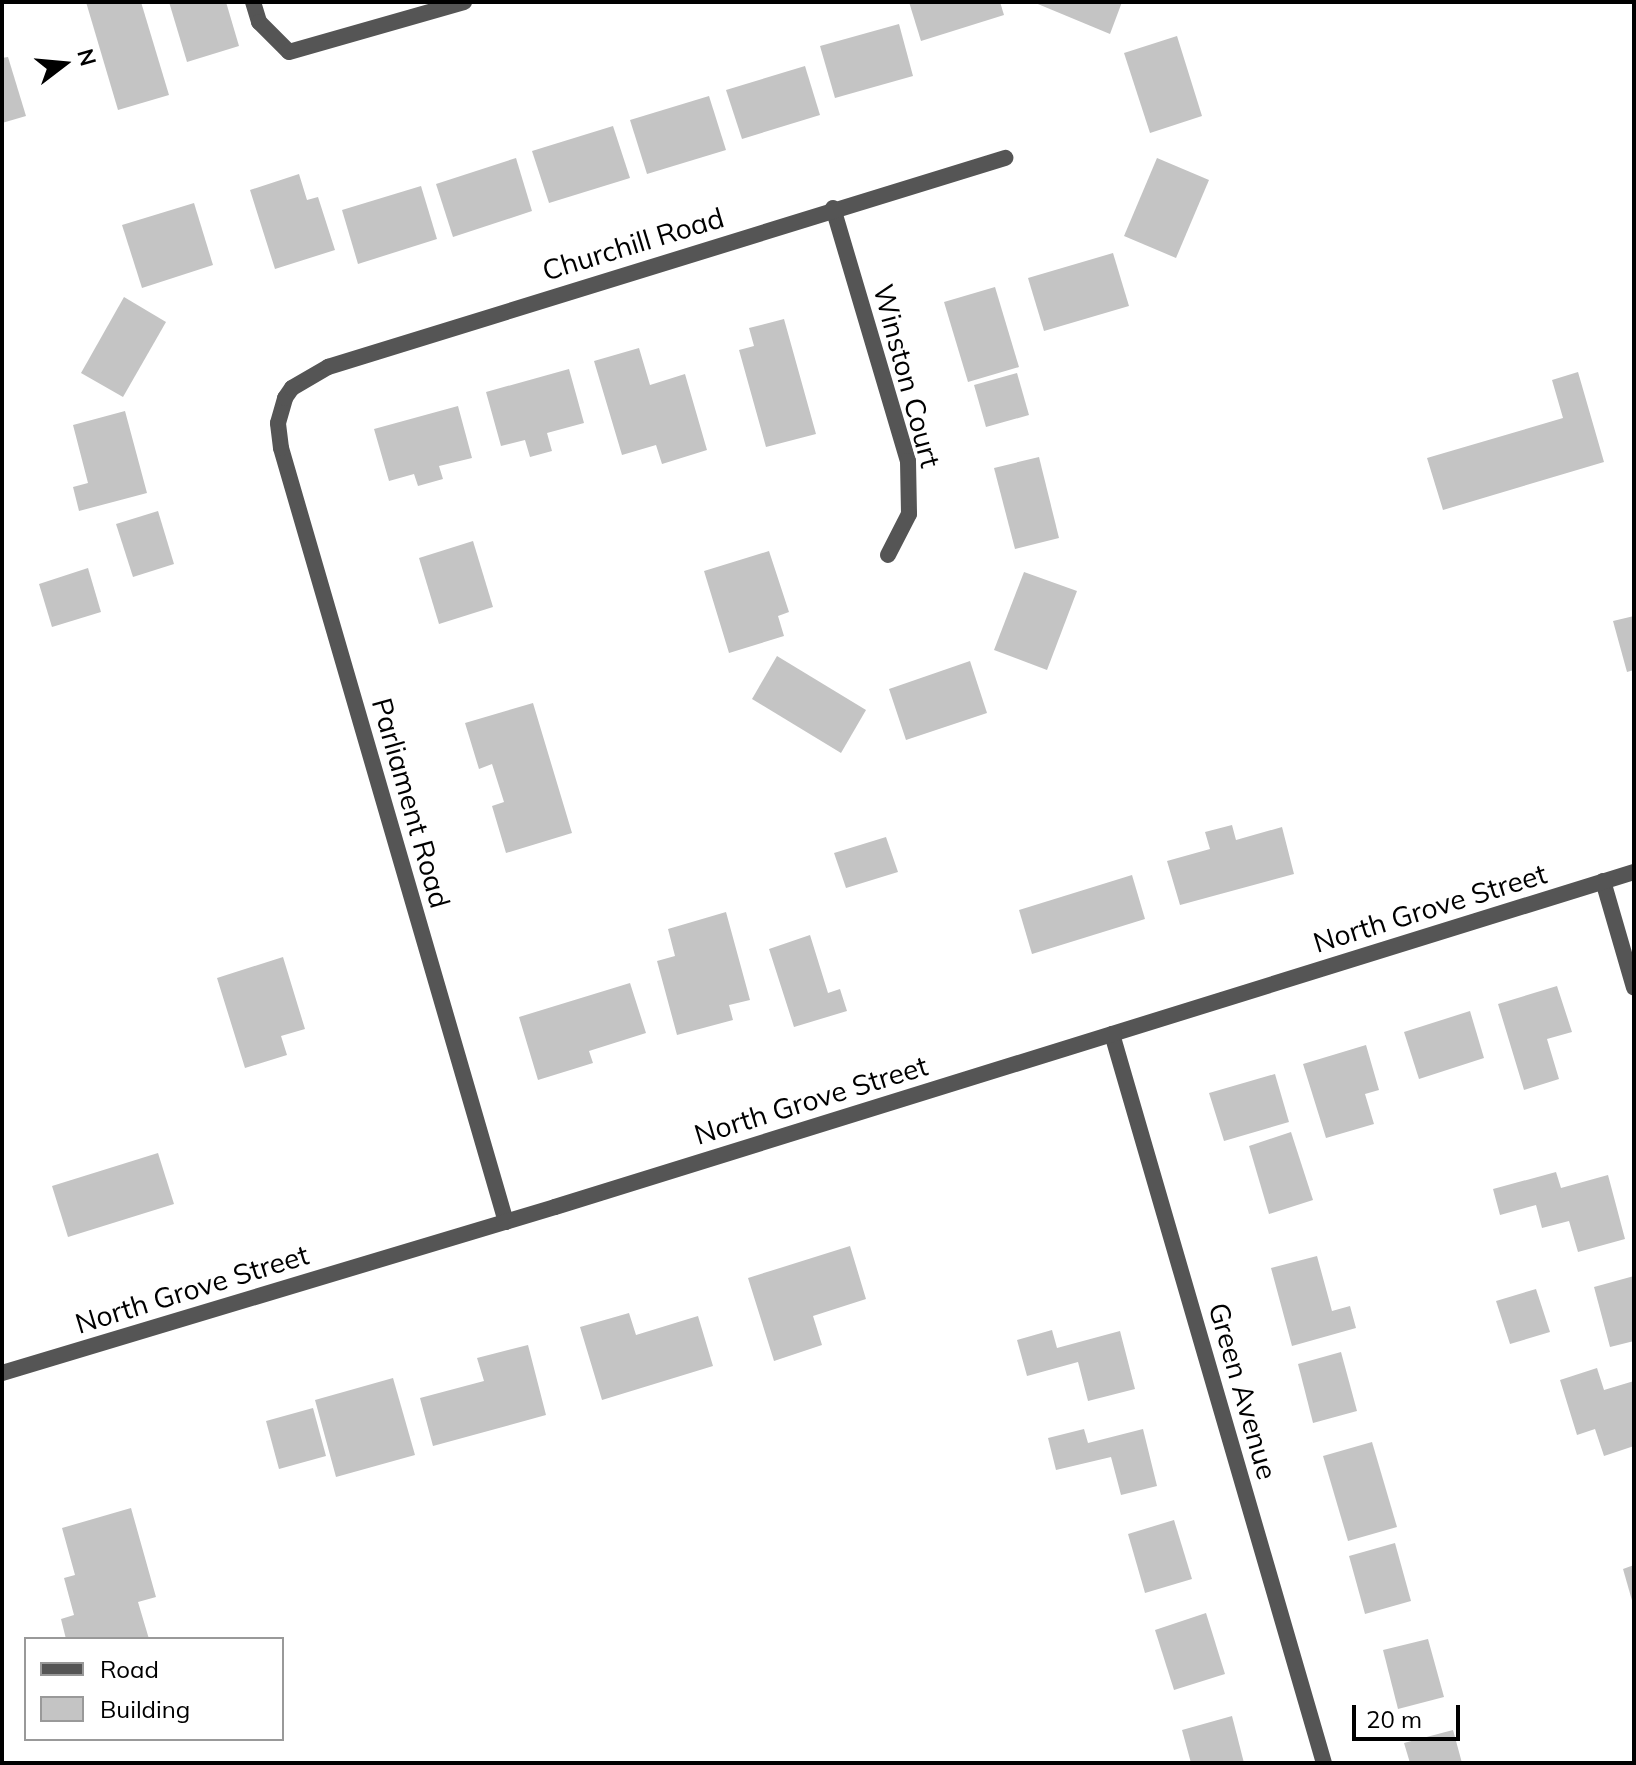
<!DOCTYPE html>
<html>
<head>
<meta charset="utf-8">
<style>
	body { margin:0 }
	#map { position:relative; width:1636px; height:1765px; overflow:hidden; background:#fff; font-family:Mulish,sans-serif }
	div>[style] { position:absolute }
	.building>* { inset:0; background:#c4c4c4 }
	.lane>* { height:16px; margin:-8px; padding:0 8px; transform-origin:8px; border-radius:8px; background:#555 }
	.street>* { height:16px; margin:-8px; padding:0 8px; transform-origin:8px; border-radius:8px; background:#555 }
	span { translate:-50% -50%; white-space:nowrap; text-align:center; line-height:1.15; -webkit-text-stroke:6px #fff; paint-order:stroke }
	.street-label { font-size:28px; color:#000 }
	.frame { position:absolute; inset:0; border:4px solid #000; pointer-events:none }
	.legend { position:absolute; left:24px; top:1637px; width:260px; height:104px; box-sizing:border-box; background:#fff; border:2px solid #999; margin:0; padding:10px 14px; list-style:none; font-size:24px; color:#000 }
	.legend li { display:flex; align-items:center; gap:16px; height:40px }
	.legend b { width:40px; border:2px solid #999 }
	.north { position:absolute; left:24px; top:24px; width:80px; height:80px; -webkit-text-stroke:6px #fff; paint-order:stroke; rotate:74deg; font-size:22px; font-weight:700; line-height:32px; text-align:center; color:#000 }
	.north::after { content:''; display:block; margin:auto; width:28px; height:36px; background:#000; clip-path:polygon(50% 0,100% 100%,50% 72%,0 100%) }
	.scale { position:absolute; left:1352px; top:1705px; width:108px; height:36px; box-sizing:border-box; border:4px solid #000; border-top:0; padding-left:10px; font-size:24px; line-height:28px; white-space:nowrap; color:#000; -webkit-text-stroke:6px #fff; paint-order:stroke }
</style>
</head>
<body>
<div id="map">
	<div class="building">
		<div style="clip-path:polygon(86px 2px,141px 2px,169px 95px,118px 110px)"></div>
		<div style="clip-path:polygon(169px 2px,226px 2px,239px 46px,187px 62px)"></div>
		<div style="clip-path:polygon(909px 2px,1000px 2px,1004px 15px,921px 41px)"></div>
		<div style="clip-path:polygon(1033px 2px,1122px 2px,1110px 34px)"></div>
		<div style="clip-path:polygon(899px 24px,913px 76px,835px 98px,820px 46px)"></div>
		<div style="clip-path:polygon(1177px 36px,1202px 116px,1150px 133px,1124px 53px)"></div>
		<div style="clip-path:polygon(8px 57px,26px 116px,2px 123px,2px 58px)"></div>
		<div style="clip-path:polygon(805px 66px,820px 115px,742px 139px,726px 90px)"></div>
		<div style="clip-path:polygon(709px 96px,726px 150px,647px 174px,630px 120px)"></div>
		<div style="clip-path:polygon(613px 126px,630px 178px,549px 203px,532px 151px)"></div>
		<div style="clip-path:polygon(516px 158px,532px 211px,453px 237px,436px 184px)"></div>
		<div style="clip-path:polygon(1157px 158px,1209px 180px,1176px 258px,1124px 236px)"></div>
		<div style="clip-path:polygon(299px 174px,307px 200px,318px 197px,335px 250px,275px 269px,250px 190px)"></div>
		<div style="clip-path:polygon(421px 186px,437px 239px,358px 264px,342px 210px)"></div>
		<div style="clip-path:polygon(194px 203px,213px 265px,142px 288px,122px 225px)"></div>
		<div style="clip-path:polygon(1113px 253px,1129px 306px,1044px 331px,1028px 278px)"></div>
		<div style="clip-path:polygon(995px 287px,1019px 367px,968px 382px,944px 302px)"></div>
		<div style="clip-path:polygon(124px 297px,166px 322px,123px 397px,81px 373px)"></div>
		<div style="clip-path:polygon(784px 319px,816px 434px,766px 447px,739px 350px,754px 346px,749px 328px)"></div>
		<div style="clip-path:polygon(639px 348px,650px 385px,685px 374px,707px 450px,662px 464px,656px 445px,622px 455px,594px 361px)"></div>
		<div style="clip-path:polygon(569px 369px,584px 423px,547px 433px,552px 451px,530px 457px,525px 440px,501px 446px,486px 392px)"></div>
		<div style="clip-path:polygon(1578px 372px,1604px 462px,1443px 510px,1427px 458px,1563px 418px,1552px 380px)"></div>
		<div style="clip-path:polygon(1017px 373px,1029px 415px,986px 427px,974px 385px)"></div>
		<div style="clip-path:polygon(458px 406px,472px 458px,439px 466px,443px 479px,418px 486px,414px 474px,389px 481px,374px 429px)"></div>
		<div style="clip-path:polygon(125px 411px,147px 493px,79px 511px,73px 487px,88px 483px,73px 425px)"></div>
		<div style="clip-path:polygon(1039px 457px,1059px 538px,1015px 549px,994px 468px)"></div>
		<div style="clip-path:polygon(158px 511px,174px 564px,133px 577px,116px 524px)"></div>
		<div style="clip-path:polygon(473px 541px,493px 607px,439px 624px,419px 558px)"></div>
		<div style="clip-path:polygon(769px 551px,789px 612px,778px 616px,784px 636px,729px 653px,704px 571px)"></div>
		<div style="clip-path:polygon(88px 568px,101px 612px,52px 627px,39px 584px)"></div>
		<div style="clip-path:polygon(1024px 572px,1077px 591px,1047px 670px,994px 650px)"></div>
		<div style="clip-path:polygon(1634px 616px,1634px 670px,1627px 672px,1613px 621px)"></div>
		<div style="clip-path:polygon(777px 656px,866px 710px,841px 753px,752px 699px)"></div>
		<div style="clip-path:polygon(970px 661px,987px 713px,906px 740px,889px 689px)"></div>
		<div style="clip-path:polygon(533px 703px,572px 833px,506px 853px,492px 806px,504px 802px,492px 764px,479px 769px,465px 723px)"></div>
		<div style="clip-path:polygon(1232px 825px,1236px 840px,1282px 827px,1294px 874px,1180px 905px,1167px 861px,1210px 849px,1205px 832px)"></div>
		<div style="clip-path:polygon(886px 837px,898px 872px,846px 888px,834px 853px)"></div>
		<div style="clip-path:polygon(1132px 875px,1145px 919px,1032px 954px,1019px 910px)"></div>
		<div style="clip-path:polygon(726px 912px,750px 1000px,729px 1005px,733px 1020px,677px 1035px,657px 961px,675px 956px,668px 929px)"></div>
		<div style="clip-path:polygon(810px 935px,828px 993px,840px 989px,847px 1011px,794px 1027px,769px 949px)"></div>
		<div style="clip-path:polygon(283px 957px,305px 1029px,281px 1036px,287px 1055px,245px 1068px,217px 978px)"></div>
		<div style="clip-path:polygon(630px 983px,646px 1033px,589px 1051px,593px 1063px,538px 1080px,519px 1017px)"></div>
		<div style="clip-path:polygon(1557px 986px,1572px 1032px,1547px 1039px,1559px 1079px,1524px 1090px,1498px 1004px)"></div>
		<div style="clip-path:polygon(1470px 1011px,1484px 1058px,1419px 1079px,1404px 1032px)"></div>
		<div style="clip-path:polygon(1366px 1045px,1379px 1090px,1365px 1094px,1374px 1124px,1326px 1138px,1303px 1064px)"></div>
		<div style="clip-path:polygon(1275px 1074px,1289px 1122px,1224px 1141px,1209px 1093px)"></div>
		<div style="clip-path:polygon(1291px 1132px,1313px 1200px,1269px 1214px,1249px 1146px)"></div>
		<div style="clip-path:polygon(158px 1153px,174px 1204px,68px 1237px,52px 1186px)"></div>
		<div style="clip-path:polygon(1556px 1172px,1561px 1188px,1608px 1175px,1625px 1239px,1578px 1252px,1569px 1221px,1542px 1228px,1536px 1205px,1500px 1215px,1493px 1189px)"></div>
		<div style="clip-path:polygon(850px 1246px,866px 1299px,813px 1316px,822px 1345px,774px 1361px,748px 1278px)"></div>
		<div style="clip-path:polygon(1317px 1256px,1332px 1311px,1350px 1306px,1356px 1328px,1292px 1346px,1271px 1268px)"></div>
		<div style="clip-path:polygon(1634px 1276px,1634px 1341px,1610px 1347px,1594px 1287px)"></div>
		<div style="clip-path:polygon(1536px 1289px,1550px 1332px,1510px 1344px,1496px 1301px)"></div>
		<div style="clip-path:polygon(629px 1313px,636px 1335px,698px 1316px,713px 1366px,602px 1400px,580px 1327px)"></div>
		<div style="clip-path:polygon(1052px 1330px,1057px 1348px,1120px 1331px,1135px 1389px,1088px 1401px,1078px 1362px,1027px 1376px,1017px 1340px)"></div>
		<div style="clip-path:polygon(528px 1345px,546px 1415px,433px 1446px,420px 1398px,484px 1381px,477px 1358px)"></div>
		<div style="clip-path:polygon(1341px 1352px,1357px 1411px,1313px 1423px,1298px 1364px)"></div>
		<div style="clip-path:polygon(1597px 1368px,1604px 1390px,1634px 1381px,1634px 1446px,1604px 1456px,1595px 1429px,1577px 1435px,1560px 1380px)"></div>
		<div style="clip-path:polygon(393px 1378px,415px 1455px,336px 1477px,315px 1400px)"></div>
		<div style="clip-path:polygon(313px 1408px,326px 1456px,279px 1469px,266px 1421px)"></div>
		<div style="clip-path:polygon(1084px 1429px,1088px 1443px,1143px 1429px,1157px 1486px,1121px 1495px,1111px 1457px,1056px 1470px,1048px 1438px)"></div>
		<div style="clip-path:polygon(1372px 1442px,1397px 1527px,1348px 1541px,1323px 1456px)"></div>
		<div style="clip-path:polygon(131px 1508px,156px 1597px,138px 1602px,149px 1639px,66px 1639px,61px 1619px,74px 1615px,64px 1578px,75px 1575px,62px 1528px)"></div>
		<div style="clip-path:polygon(1174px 1520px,1192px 1579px,1145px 1593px,1128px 1534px)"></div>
		<div style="clip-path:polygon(1395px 1543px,1411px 1601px,1365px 1614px,1349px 1556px)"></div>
		<div style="clip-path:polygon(1634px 1565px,1634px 1604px,1633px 1604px,1623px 1569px)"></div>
		<div style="clip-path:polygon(1206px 1613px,1225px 1674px,1174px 1690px,1155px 1630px)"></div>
		<div style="clip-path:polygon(1428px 1639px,1444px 1697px,1398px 1709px,1383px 1650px)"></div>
		<div style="clip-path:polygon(1232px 1716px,1244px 1763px,1191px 1763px,1182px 1730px)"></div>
		<div style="clip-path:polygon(1453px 1730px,1462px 1763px,1410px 1763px,1404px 1743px)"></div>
	</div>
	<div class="lane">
		<div style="left:253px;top:2px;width:21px;rotate:73deg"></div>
		<div style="left:259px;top:22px;width:42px;rotate:45deg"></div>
		<div style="left:289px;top:52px;width:182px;rotate:-15.9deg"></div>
	</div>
	<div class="street">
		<div style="left:833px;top:208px;width:264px;rotate:73.5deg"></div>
		<div style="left:908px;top:461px;width:53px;rotate:88.9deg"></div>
		<div style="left:909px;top:514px;width:46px;rotate:117.1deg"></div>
		<div style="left:1603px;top:881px;width:111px;rotate:73.8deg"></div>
		<div style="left:1112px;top:1034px;width:759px;rotate:73.79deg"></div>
		<div style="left:506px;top:1222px;width:806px;rotate:-106.21deg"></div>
		<div style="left:281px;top:448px;width:25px;rotate:-97deg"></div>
		<div style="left:278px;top:423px;width:26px;rotate:-74deg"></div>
		<div style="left:285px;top:398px;width:12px;rotate:-55deg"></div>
		<div style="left:292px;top:388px;width:42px;rotate:-30.3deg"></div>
		<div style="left:328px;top:367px;width:709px;rotate:-17.16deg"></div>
		<div style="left:2px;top:1373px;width:577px;rotate:-16.71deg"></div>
		<div style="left:555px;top:1207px;width:1130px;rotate:-17.25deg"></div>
	</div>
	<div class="street-label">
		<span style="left:633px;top:244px;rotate:-17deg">Churchill Road</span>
		<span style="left:907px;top:376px;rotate:75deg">Winston Court</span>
		<span style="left:411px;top:803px;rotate:74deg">Parliament Road</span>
		<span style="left:1430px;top:908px;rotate:-17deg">North Grove Street</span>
		<span style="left:811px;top:1100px;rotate:-17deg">North Grove Street</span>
		<span style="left:192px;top:1289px;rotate:-17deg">North Grove Street</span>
		<span style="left:1243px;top:1391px;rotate:74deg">Green Avenue</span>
	</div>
	<div class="frame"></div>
	<ul class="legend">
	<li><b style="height:10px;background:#555"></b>Road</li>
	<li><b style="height:22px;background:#c4c4c4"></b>Building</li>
	</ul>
	<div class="north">N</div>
	<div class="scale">20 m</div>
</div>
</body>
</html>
